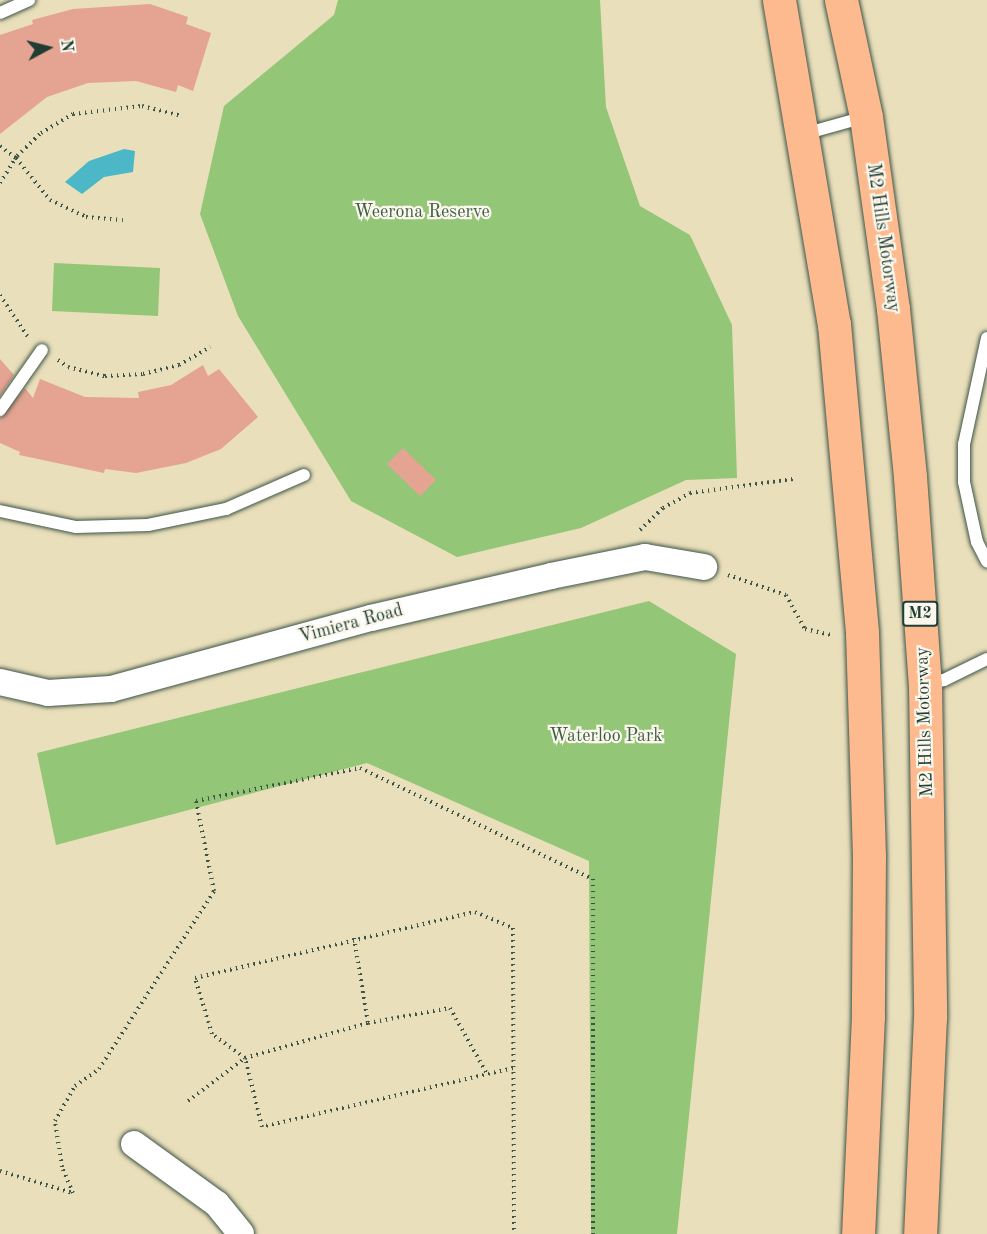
<!DOCTYPE html>
<html>
<head>
<meta charset="utf-8">
<style>
	body { margin:0 }
	#map { position:relative; width:987px; height:1234px; overflow:hidden; background:#eadfbb; font-family:"Old Standard TT",serif }
	div>[style] { position:absolute }
	.green>* { inset:0; background:#93c677 }
	.water>* { inset:0; background:#4bb7c7 }
	.building>* { inset:0; background:#e5a391 }
	.path>* { height:4px; margin-top:-2px; transform-origin:0; background:repeating-linear-gradient(90deg,#3d5548 0 1.5px,transparent 0 6px) }
	.roads { filter:drop-shadow(0 0 2px #3d5548) drop-shadow(0 0 2px #3d5548) }
	.service>* { height:12px; margin:-6px; padding:0 6px; transform-origin:6px; border-radius:6px; background:#fff }
	.minor>* { height:26px; margin:-13px; padding:0 13px; transform-origin:13px; border-radius:13px; background:#fff }
	.motorway>* { height:33px; margin:-16.5px; padding:0 16.5px; transform-origin:16.5px; border-radius:16.5px; background:#fcba8e }
	span { translate:-50% -50%; white-space:nowrap; text-align:center; line-height:1.15; -webkit-text-stroke:4.5px #fbf7ec; paint-order:stroke }
	.shield-label span { padding:2px 4px; background:#fbf7ec; border:2px solid; border-radius:4px; -webkit-text-stroke-width:0 }
	.shield-label { font-size:16px; color:#1f3d34; font-weight:700 }
	.park-label { font-size:18px; color:#3c5f45 }
	.street-label { font-size:18px; color:#1f3d34 }
	.north { position:absolute; left:18px; top:18px; width:60px; height:60px; -webkit-text-stroke:4px #fbf7ec; paint-order:stroke; rotate:83deg; font-size:16px; font-weight:700; line-height:24px; text-align:center; color:#1f3d34 }
	.north::after { content:''; display:block; margin:auto; width:21px; height:27px; background:#1f3d34; clip-path:polygon(50% 0,100% 100%,50% 72%,0 100%) }
</style>
</head>
<body>
<div id="map">
	<div class="green">
		<div style="clip-path:polygon(338px 0,600px 0,606px 107px,640px 206px,690px 235px,732px 325px,737px 478px,686px 480px,581px 528px,457px 557px,351px 501px,238px 316px,200px 214px,224px 106px,334px 15px)"></div>
		<div style="clip-path:polygon(54px 263px,160px 268px,158px 316px,52px 311px)"></div>
		<div style="clip-path:polygon(649px 601px,736px 654px,677px 1234px,591px 1234px,589px 861px,367px 763px,56px 845px,37px 753px)"></div>
	</div>
	<div class="water">
		<div style="clip-path:polygon(124px 149px,135px 151px,133px 172px,104px 177px,82px 194px,65px 182px,89px 161px)"></div>
	</div>
	<div class="building">
		<div style="clip-path:polygon(150px 4px,188px 17px,186px 24px,211px 33px,193px 91px,178px 85px,176px 92px,136px 81px,88px 83px,47px 97px,0 134px,0 35px,33px 24px,32px 20px,73px 9px)"></div>
		<div style="clip-path:polygon(0 359px,14px 375px,0 396px)"></div>
		<div style="clip-path:polygon(203px 365px,208px 376px,219px 369px,258px 417px,221px 449px,186px 463px,136px 473px,105px 469px,104px 473px,19px 455px,20px 452px,0 443px,0 418px,25px 388px,33px 398px,40px 379px,85px 397px,139px 398px,138px 392px,171px 385px)"></div>
		<div style="clip-path:polygon(403px 448px,436px 480px,420px 496px,387px 464px)"></div>
	</div>
	<div class="path">
		<div style="left:0;top:146px;width:20px;rotate:37deg"></div>
		<div style="left:16px;top:158px;width:54px;rotate:51deg"></div>
		<div style="left:50px;top:200px;width:40px;rotate:25deg"></div>
		<div style="left:86px;top:217px;width:37px;rotate:5deg"></div>
		<div style="left:0;top:183px;width:32px;rotate:-58deg"></div>
		<div style="left:17px;top:156px;width:33px;rotate:-44deg"></div>
		<div style="left:41px;top:133px;width:37px;rotate:-31deg"></div>
		<div style="left:73px;top:114px;width:69px;rotate:-6.6deg"></div>
		<div style="left:142px;top:106px;width:41px;rotate:14deg"></div>
		<div style="left:0;top:295px;width:50px;rotate:56.3deg"></div>
		<div style="left:58px;top:360px;width:12px;rotate:35deg"></div>
		<div style="left:68px;top:367px;width:38px;rotate:14deg"></div>
		<div style="left:105px;top:376px;width:38px;rotate:-3deg"></div>
		<div style="left:143px;top:374px;width:37px;rotate:-14deg"></div>
		<div style="left:179px;top:365px;width:36px;rotate:-30deg"></div>
		<div style="left:640px;top:530px;width:32px;rotate:-44deg"></div>
		<div style="left:663px;top:508px;width:31px;rotate:-29deg"></div>
		<div style="left:690px;top:493px;width:104px;rotate:-7.7deg"></div>
		<div style="left:728px;top:575px;width:61px;rotate:19deg"></div>
		<div style="left:786px;top:595px;width:39px;rotate:61deg"></div>
		<div style="left:805px;top:629px;width:27px;rotate:13deg"></div>
		<div style="left:354px;top:938px;width:86px;rotate:80.6deg"></div>
		<div style="left:368px;top:1023px;width:83px;rotate:-10.4deg"></div>
		<div style="left:450px;top:1008px;width:76px;rotate:60.7deg"></div>
		<div style="left:513px;top:1068px;width:258px;rotate:166.8deg"></div>
		<div style="left:262px;top:1127px;width:71px;rotate:-103.8deg"></div>
		<div style="left:245px;top:1058px;width:41px;rotate:-144deg"></div>
		<div style="left:212px;top:1034px;width:59px;rotate:-106.9deg"></div>
		<div style="left:195px;top:978px;width:288px;rotate:-13.3deg"></div>
		<div style="left:475px;top:912px;width:41px;rotate:22.8deg"></div>
		<div style="left:513px;top:928px;width:306px;rotate:89.8deg"></div>
		<div style="left:188px;top:1101px;width:71px;rotate:-37deg"></div>
		<div style="left:245px;top:1058px;width:128px;rotate:-15.9deg"></div>
		<div style="left:0;top:1171px;width:76px;rotate:16.8deg"></div>
		<div style="left:73px;top:1193px;width:28px;rotate:-113deg"></div>
		<div style="left:62px;top:1167px;width:47px;rotate:-98.7deg"></div>
		<div style="left:55px;top:1121px;width:40px;rotate:-60.3deg"></div>
		<div style="left:75px;top:1086px;width:29px;rotate:-35deg"></div>
		<div style="left:99px;top:1069px;width:212px;rotate:-57.1deg"></div>
		<div style="left:214px;top:891px;width:92px;rotate:-101.3deg"></div>
		<div style="left:196px;top:801px;width:167px;rotate:-11.4deg"></div>
		<div style="left:360px;top:768px;width:258px;rotate:25.5deg"></div>
		<div style="left:593px;top:879px;width:355px;rotate:90deg"></div>
	</div>
	<div class="roads">
		<div class="service">
			<div style="left:0;top:13px;width:32px;rotate:-24deg"></div>
			<div style="left:804px;top:134px;width:63px;rotate:-15.6deg"></div>
			<div style="left:987px;top:338px;width:108px;rotate:102.2deg"></div>
			<div style="left:964px;top:444px;width:38px;rotate:90deg"></div>
			<div style="left:964px;top:482px;width:61px;rotate:77.8deg"></div>
			<div style="left:977px;top:542px;width:22px;rotate:63deg"></div>
			<div style="left:0;top:410px;width:73px;rotate:-55deg"></div>
			<div style="left:0;top:511px;width:78px;rotate:11.9deg"></div>
			<div style="left:76px;top:527px;width:72px;rotate:-1.6deg"></div>
			<div style="left:148px;top:525px;width:80px;rotate:-11.6deg"></div>
			<div style="left:226px;top:509px;width:85px;rotate:-23.6deg"></div>
			<div style="left:925px;top:684px;width:19px;rotate:-12deg"></div>
			<div style="left:944px;top:680px;width:48px;rotate:-26deg"></div>
		</div>
		<div class="minor">
			<div style="left:0;top:682px;width:49px;rotate:12.9deg"></div>
			<div style="left:48px;top:693px;width:63px;rotate:-3.6deg"></div>
			<div style="left:111px;top:689px;width:270px;rotate:-15.3deg"></div>
			<div style="left:371px;top:618px;width:185px;rotate:-13.1deg"></div>
			<div style="left:551px;top:576px;width:96px;rotate:-11.4deg"></div>
			<div style="left:645px;top:557px;width:60px;rotate:9.6deg"></div>
			<div style="left:134px;top:1144px;width:102px;rotate:35.9deg"></div>
			<div style="left:217px;top:1204px;width:38px;rotate:51deg"></div>
		</div>
		<div class="motorway">
			<div style="left:779px;top:0;width:329px;rotate:80.4deg"></div>
			<div style="left:834px;top:324px;width:310px;rotate:84.8deg"></div>
			<div style="left:862px;top:633px;width:222px;rotate:88.2deg"></div>
			<div style="left:869px;top:855px;width:161px;rotate:90.4deg"></div>
			<div style="left:868px;top:1016px;width:218px;rotate:92.6deg"></div>
			<div style="left:841px;top:0;width:120px;rotate:77.9deg"></div>
			<div style="left:866px;top:117px;width:194px;rotate:82deg"></div>
			<div style="left:893px;top:309px;width:169px;rotate:84.2deg"></div>
			<div style="left:910px;top:477px;width:208px;rotate:85.9deg"></div>
			<div style="left:925px;top:684px;width:333px;rotate:89.1deg"></div>
			<div style="left:930px;top:1017px;width:217px;rotate:92.6deg"></div>
		</div>
	</div>
	<div class="shield-label">
		<span style="left:920px;top:614px">M2</span>
	</div>
	<div class="park-label">
		<span style="left:422px;top:212px">Weerona Reserve</span>
		<span style="left:606px;top:736px">Waterloo Park</span>
	</div>
	<div class="street-label">
		<span style="left:883px;top:238px;rotate:82deg">M2 Hills Motorway</span>
		<span style="left:351px;top:624px;rotate:-15deg">Vimiera Road</span>
		<span style="left:925px;top:722px;rotate:-92deg">M2 Hills Motorway</span>
	</div>
	<div class="north">N</div>
</div>
</body>
</html>
